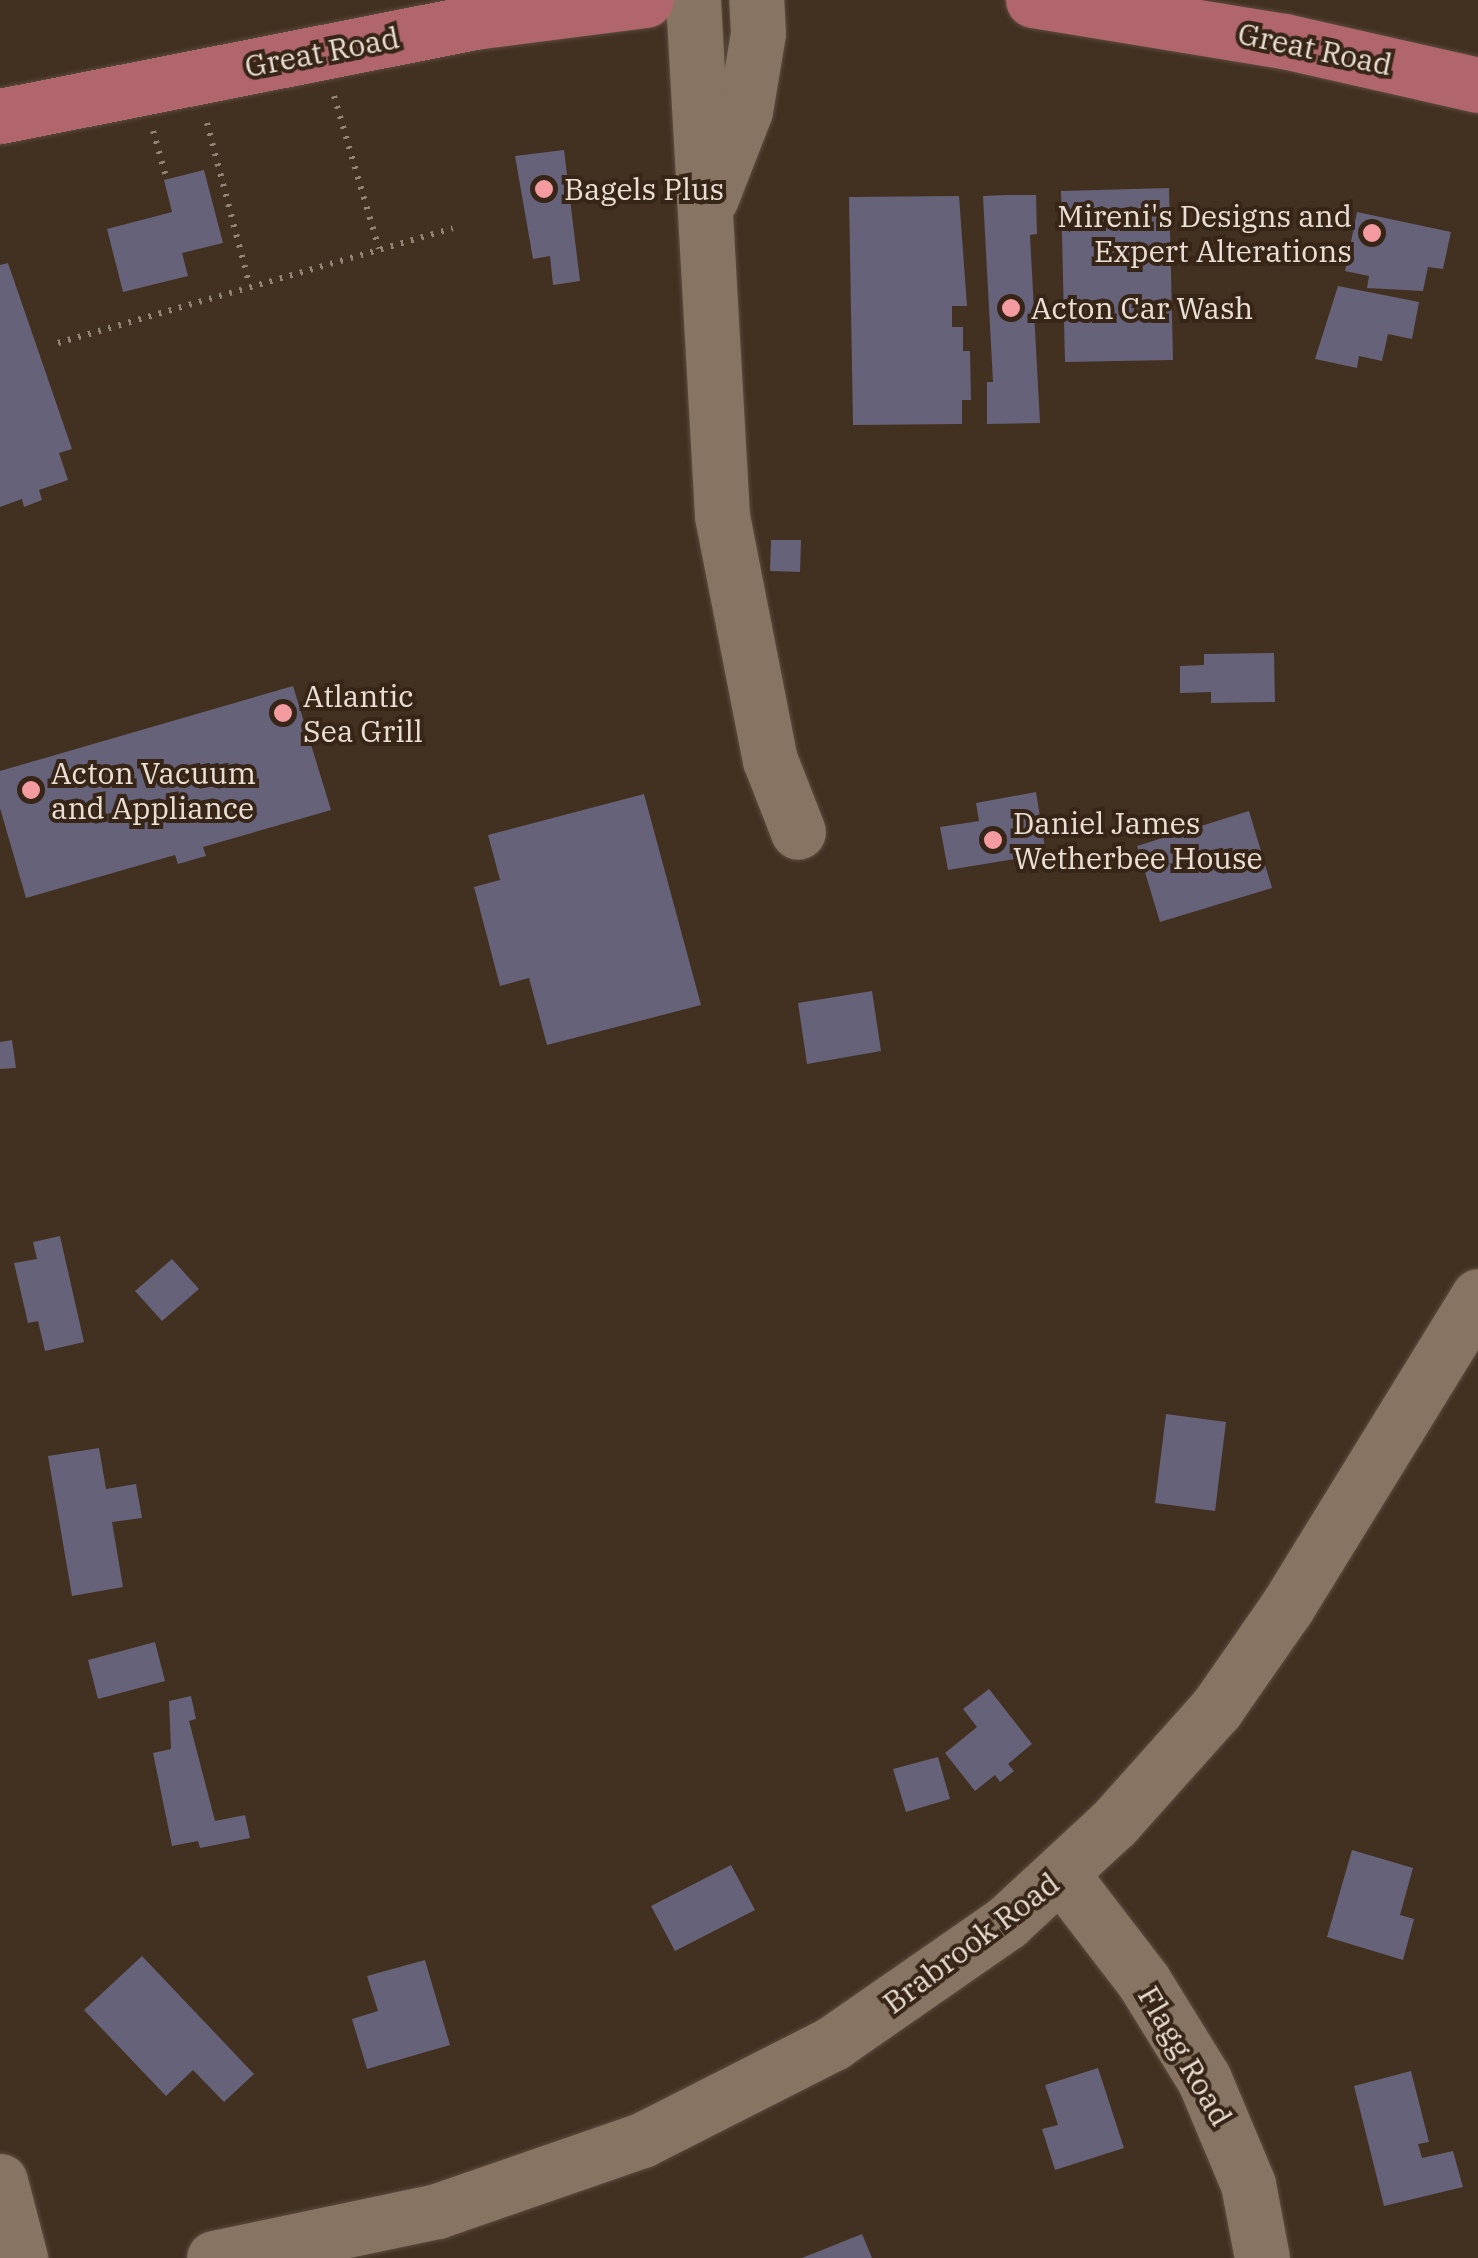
<!DOCTYPE html>
<html>
<head>
<meta charset="utf-8">
<style>
	body { margin:0 }
	#map { position:relative; width:1478px; height:2258px; overflow:hidden; background:#423021; font-family:"IBM Plex Serif",serif }
	div>[style] { position:absolute }
	.building>* { inset:0; background:#666279 }
	.path>* { height:6px; margin-top:-3px; transform-origin:0; background:repeating-linear-gradient(90deg,#938478 0 2.5px,transparent 0 10.5px) }
	.roads { filter:drop-shadow(0 0 2px #5b4c3e) drop-shadow(0 0 2px #5b4c3e) }
	.minor>* { height:55px; margin:-27.5px; padding:0 27.5px; transform-origin:27.5px; border-radius:27.5px; background:#887462 }
	.major>* { height:55px; margin:-27.5px; padding:0 27.5px; transform-origin:27.5px; border-radius:27.5px; background:#b1656c }
	.dots>* { width:28px; height:28px; translate:-50% -50%; box-sizing:border-box; border:5px solid #372617; border-radius:50% }
	span { translate:-50% -50%; white-space:nowrap; text-align:center; line-height:1.15; -webkit-text-stroke:8px #372617; paint-order:stroke }
	.street-label { font-size:30px; color:#ebdfd5 }
	.poi-label { font-size:30px; color:#ebdfd5 }
	.left { translate:0 -50%; text-align:left }
	.right { translate:-100% -50%; text-align:right }
</style>
</head>
<body>
<div id="map">
	<div class="building">
		<div style="clip-path:polygon(564px 150px,580px 281px,553px 285px,550px 256px,533px 259px,515px 156px)"></div>
		<div style="clip-path:polygon(204px 170px,223px 243px,182px 253px,188px 276px,123px 292px,107px 229px,172px 212px,164px 180px)"></div>
		<div style="clip-path:polygon(1169px 188px,1173px 360px,1065px 362px,1061px 191px)"></div>
		<div style="clip-path:polygon(1007px 195px,1036px 195px,1037px 234px,1030px 235px,1040px 423px,987px 424px,987px 382px,993px 382px,983px 196px)"></div>
		<div style="clip-path:polygon(959px 196px,967px 306px,952px 306px,952px 327px,963px 327px,963px 351px,970px 351px,971px 400px,962px 400px,962px 424px,853px 425px,849px 197px)"></div>
		<div style="clip-path:polygon(1357px 212px,1451px 232px,1443px 269px,1428px 267px,1423px 291px,1367px 288px,1369px 276px,1345px 271px)"></div>
		<div style="clip-path:polygon(8px 263px,72px 449px,59px 453px,68px 480px,39px 490px,42px 500px,24px 507px,22px 499px,0 507px,0 265px)"></div>
		<div style="clip-path:polygon(1338px 286px,1419px 302px,1412px 339px,1388px 334px,1382px 361px,1359px 356px,1357px 368px,1315px 359px)"></div>
		<div style="clip-path:polygon(771px 540px,801px 540px,800px 572px,770px 571px)"></div>
		<div style="clip-path:polygon(1274px 653px,1275px 702px,1211px 703px,1211px 692px,1180px 693px,1180px 666px,1204px 665px,1204px 654px)"></div>
		<div style="clip-path:polygon(293px 686px,331px 810px,203px 847px,206px 856px,178px 864px,175px 855px,26px 898px,0 808px,0 771px)"></div>
		<div style="clip-path:polygon(1036px 792px,1046px 854px,948px 870px,940px 827px,979px 821px,976px 803px)"></div>
		<div style="clip-path:polygon(644px 794px,701px 1005px,547px 1045px,529px 978px,500px 986px,474px 887px,500px 880px,488px 835px)"></div>
		<div style="clip-path:polygon(1249px 811px,1272px 888px,1160px 922px,1137px 846px)"></div>
		<div style="clip-path:polygon(872px 991px,881px 1051px,807px 1064px,798px 1003px)"></div>
		<div style="clip-path:polygon(12px 1040px,16px 1068px,0 1069px,0 1042px)"></div>
		<div style="clip-path:polygon(60px 1236px,84px 1342px,45px 1351px,38px 1321px,28px 1323px,14px 1263px,37px 1259px,33px 1242px)"></div>
		<div style="clip-path:polygon(172px 1259px,199px 1289px,162px 1321px,135px 1291px)"></div>
		<div style="clip-path:polygon(1166px 1414px,1226px 1422px,1215px 1511px,1155px 1503px)"></div>
		<div style="clip-path:polygon(99px 1448px,106px 1489px,136px 1484px,142px 1518px,112px 1522px,123px 1587px,72px 1596px,48px 1456px)"></div>
		<div style="clip-path:polygon(155px 1642px,165px 1681px,98px 1699px,88px 1660px)"></div>
		<div style="clip-path:polygon(989px 1689px,1032px 1744px,1008px 1764px,1014px 1771px,1000px 1782px,995px 1775px,975px 1791px,945px 1753px,977px 1727px,963px 1709px)"></div>
		<div style="clip-path:polygon(191px 1696px,196px 1719px,189px 1721px,215px 1821px,245px 1815px,250px 1838px,200px 1848px,198px 1841px,172px 1846px,153px 1753px,171px 1749px,169px 1701px)"></div>
		<div style="clip-path:polygon(938px 1757px,950px 1799px,906px 1812px,893px 1769px)"></div>
		<div style="clip-path:polygon(1352px 1850px,1413px 1868px,1400px 1915px,1414px 1919px,1403px 1960px,1327px 1937px)"></div>
		<div style="clip-path:polygon(731px 1865px,755px 1910px,675px 1951px,651px 1906px)"></div>
		<div style="clip-path:polygon(142px 1956px,254px 2074px,224px 2102px,193px 2070px,166px 2096px,84px 2010px)"></div>
		<div style="clip-path:polygon(425px 1960px,450px 2045px,367px 2069px,352px 2019px,378px 2011px,367px 1976px)"></div>
		<div style="clip-path:polygon(1098px 2068px,1124px 2148px,1055px 2170px,1042px 2129px,1058px 2125px,1045px 2085px)"></div>
		<div style="clip-path:polygon(1411px 2071px,1429px 2142px,1418px 2144px,1422px 2158px,1453px 2151px,1463px 2187px,1384px 2206px,1354px 2086px)"></div>
		<div style="clip-path:polygon(862px 2234px,872px 2258px,802px 2258px)"></div>
	</div>
	<div class="path">
		<div style="left:334px;top:96px;width:159px;rotate:73.6deg"></div>
		<div style="left:207px;top:123px;width:165px;rotate:75.3deg"></div>
		<div style="left:153px;top:131px;width:51px;rotate:74.1deg"></div>
		<div style="left:58px;top:343px;width:411px;rotate:-16.2deg"></div>
	</div>
	<div class="roads">
		<div class="minor">
			<div style="left:693px;top:0;width:517px;rotate:86.78deg"></div>
			<div style="left:722px;top:516px;width:249px;rotate:78.9deg"></div>
			<div style="left:770px;top:760px;width:77px;rotate:68.7deg"></div>
			<div style="left:711px;top:198px;width:93px;rotate:-68.7deg"></div>
			<div style="left:745px;top:111px;width:79px;rotate:-80.5deg"></div>
			<div style="left:758px;top:33px;width:33px;rotate:-93deg"></div>
			<div style="left:1062px;top:1875px;width:135px;rotate:52.5deg"></div>
			<div style="left:1144px;top:1982px;width:114px;rotate:58.3deg"></div>
			<div style="left:1204px;top:2079px;width:114px;rotate:67.3deg"></div>
			<div style="left:1248px;top:2184px;width:75px;rotate:79.3deg"></div>
			<div style="left:0;top:2181px;width:80px;rotate:75.4deg"></div>
			<div style="left:214px;top:2258px;width:228px;rotate:-11.9deg"></div>
			<div style="left:437px;top:2211px;width:217px;rotate:-19.1deg"></div>
			<div style="left:642px;top:2140px;width:214px;rotate:-26.9deg"></div>
			<div style="left:833px;top:2043px;width:212px;rotate:-34.8deg"></div>
			<div style="left:1007px;top:1922px;width:146px;rotate:-42.8deg"></div>
			<div style="left:1114px;top:1823px;width:153px;rotate:-48.2deg"></div>
			<div style="left:1216px;top:1709px;width:124px;rotate:-55.2deg"></div>
			<div style="left:1287px;top:1607px;width:365px;rotate:-58.4deg"></div>
		</div>
		<div class="major">
			<div style="left:1033px;top:0;width:254px;rotate:9.3deg"></div>
			<div style="left:1284px;top:41px;width:199px;rotate:12.8deg"></div>
			<div style="left:0;top:116px;width:483px;rotate:-11.2deg"></div>
			<div style="left:474px;top:22px;width:173px;rotate:-7.3deg"></div>
		</div>
	</div>
	<div class="dots">
		<div style="left:544px;top:189px;background:#f49b9f"></div>
		<div style="left:1372px;top:233px;background:#f49b9f"></div>
		<div style="left:1011px;top:308px;background:#f49b9f"></div>
		<div style="left:283px;top:713px;background:#f49b9f"></div>
		<div style="left:31px;top:790px;background:#f49b9f"></div>
		<div style="left:993px;top:840px;background:#f49b9f"></div>
	</div>
	<div class="street-label">
		<span style="left:1315px;top:49px;rotate:12deg">Great Road</span>
		<span style="left:322px;top:52px;rotate:-11deg">Great Road</span>
		<span style="left:971px;top:1943px;rotate:-37deg">Brabrook Road</span>
		<span style="left:1185px;top:2056px;rotate:60deg">Flagg Road</span>
	</div>
	<div class="poi-label">
		<span class="left" style="left:564px;top:189px">Bagels Plus</span>
		<span class="right" style="left:1352px;top:233px">Mireni's Designs and<br>Expert Alterations</span>
		<span class="left" style="left:1031px;top:308px">Acton Car Wash</span>
		<span class="left" style="left:303px;top:713px">Atlantic<br>Sea Grill</span>
		<span class="left" style="left:51px;top:790px">Acton Vacuum<br>and Appliance</span>
		<span class="left" style="left:1013px;top:840px">Daniel James<br>Wetherbee House</span>
	</div>
</div>
</body>
</html>
